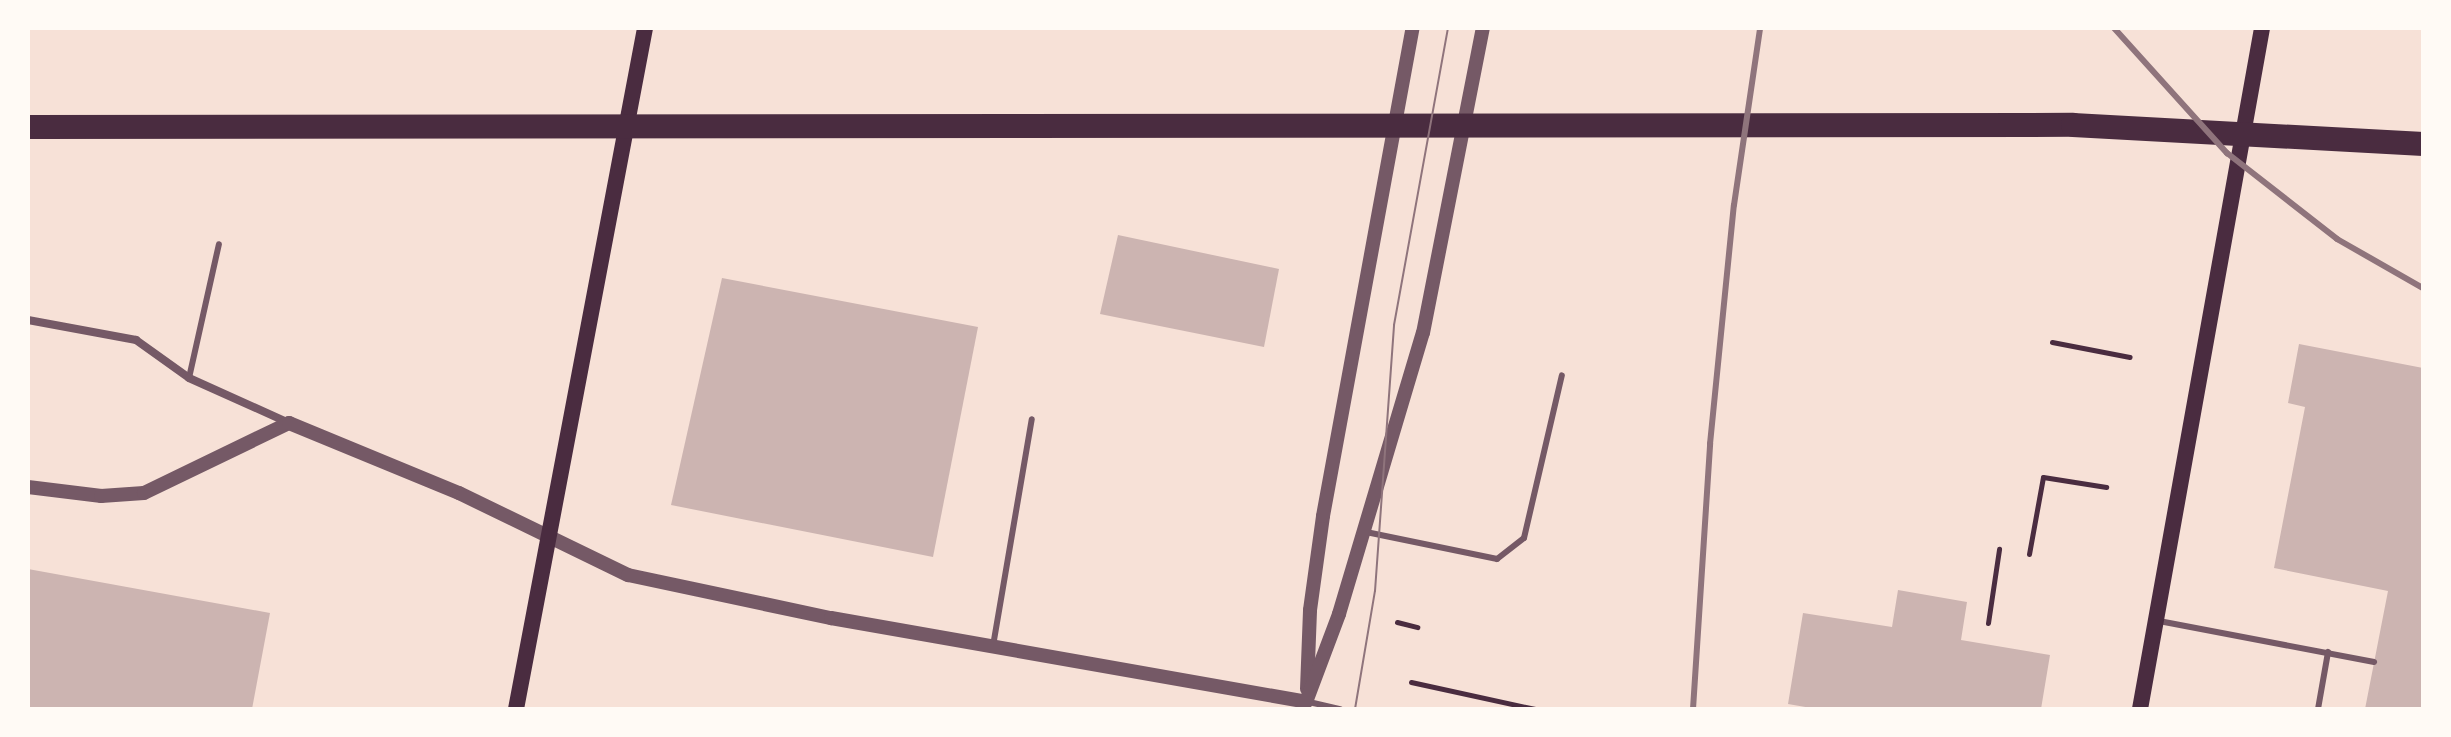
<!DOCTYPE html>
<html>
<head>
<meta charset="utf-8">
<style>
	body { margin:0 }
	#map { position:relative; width:2451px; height:737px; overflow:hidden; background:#f7e1d7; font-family:"Nunito Sans",sans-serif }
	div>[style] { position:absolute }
	.building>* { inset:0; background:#ccb4b1 }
	.path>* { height:5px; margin:-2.5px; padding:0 2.5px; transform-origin:2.5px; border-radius:2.5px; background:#4a2c40 }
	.service>* { height:6px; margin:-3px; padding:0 3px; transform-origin:3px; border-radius:3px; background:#755966 }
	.minor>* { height:8px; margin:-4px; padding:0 4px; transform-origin:4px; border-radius:4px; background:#755966 }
	.tertiary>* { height:14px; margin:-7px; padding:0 7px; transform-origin:7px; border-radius:7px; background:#755966 }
	.secondary>* { height:16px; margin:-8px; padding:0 8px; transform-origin:8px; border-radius:8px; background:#4a2c40 }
	.motorway>* { height:24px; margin:-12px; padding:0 12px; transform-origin:12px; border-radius:12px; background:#4a2c40 }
	.tram>* { height:2px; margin:-1px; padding:0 1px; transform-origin:1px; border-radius:1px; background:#8f747c }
	.rail>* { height:6px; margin:-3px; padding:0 3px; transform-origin:3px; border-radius:3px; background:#8f747c }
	span { translate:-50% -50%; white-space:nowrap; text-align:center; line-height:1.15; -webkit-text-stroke:6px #fffaf5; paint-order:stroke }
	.frame { position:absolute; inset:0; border:30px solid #fffaf5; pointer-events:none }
</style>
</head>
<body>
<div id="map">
	<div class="building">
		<div style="clip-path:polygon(1118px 235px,1279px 269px,1264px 347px,1100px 314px)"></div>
		<div style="clip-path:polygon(722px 278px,978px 327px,933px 557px,671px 505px)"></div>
		<div style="clip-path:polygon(2299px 344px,2423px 368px,2423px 709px,2365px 709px,2388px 591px,2274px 568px,2305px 407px,2288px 403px)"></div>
		<div style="clip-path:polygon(28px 569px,270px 613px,252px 709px,28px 709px)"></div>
		<div style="clip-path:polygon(1898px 590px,1967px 602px,1961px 640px,2050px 655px,2041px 709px,1817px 709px,1788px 704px,1803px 613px,1892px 627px)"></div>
	</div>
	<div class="path">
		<div style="left:2052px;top:342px;width:79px;rotate:10.9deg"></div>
		<div style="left:2029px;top:554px;width:78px;rotate:-79.7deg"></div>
		<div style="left:2043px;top:477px;width:64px;rotate:9deg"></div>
		<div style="left:1397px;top:622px;width:21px;rotate:14deg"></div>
		<div style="left:1988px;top:623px;width:75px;rotate:-81.5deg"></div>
		<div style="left:1411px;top:682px;width:127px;rotate:12.3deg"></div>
	</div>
	<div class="service">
		<div style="left:189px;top:378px;width:137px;rotate:-77.4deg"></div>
		<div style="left:1366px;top:532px;width:134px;rotate:11.6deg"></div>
		<div style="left:1497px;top:559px;width:34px;rotate:-38deg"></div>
		<div style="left:1524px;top:538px;width:167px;rotate:-76.9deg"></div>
		<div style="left:2159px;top:621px;width:219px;rotate:10.8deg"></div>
		<div style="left:993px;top:646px;width:230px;rotate:-80.3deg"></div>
		<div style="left:1309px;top:702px;width:32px;rotate:13deg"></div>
		<div style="left:2318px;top:709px;width:58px;rotate:-80deg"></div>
	</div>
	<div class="minor">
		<div style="left:28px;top:320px;width:110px;rotate:10.5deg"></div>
		<div style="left:136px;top:340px;width:65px;rotate:35.6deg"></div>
		<div style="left:189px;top:378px;width:110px;rotate:24.2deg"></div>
	</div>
	<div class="tertiary">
		<div style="left:28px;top:487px;width:74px;rotate:7deg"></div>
		<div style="left:101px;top:496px;width:43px;rotate:-4deg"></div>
		<div style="left:144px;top:493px;width:161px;rotate:-25.8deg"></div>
		<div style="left:289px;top:423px;width:184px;rotate:22.4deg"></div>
		<div style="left:459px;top:493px;width:188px;rotate:25.9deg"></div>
		<div style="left:628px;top:575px;width:208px;rotate:12deg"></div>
		<div style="left:831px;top:618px;width:482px;rotate:10deg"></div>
		<div style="left:1307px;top:689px;width:79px;rotate:-87.8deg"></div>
		<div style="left:1310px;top:610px;width:95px;rotate:-82.1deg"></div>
		<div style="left:1323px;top:516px;width:496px;rotate:-79.6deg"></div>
		<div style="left:1306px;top:702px;width:94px;rotate:-69.4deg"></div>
		<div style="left:1339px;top:614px;width:293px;rotate:-73.4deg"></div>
		<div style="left:1423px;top:333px;width:311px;rotate:-78.9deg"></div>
	</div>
	<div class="secondary">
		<div style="left:516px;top:709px;width:693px;rotate:-79.27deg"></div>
		<div style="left:2140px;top:709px;width:692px;rotate:-79.84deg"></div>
	</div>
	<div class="motorway">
		<div style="left:28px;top:127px;width:2045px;rotate:-0.06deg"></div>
		<div style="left:2073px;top:125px;width:351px;rotate:3.1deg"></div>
	</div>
	<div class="tram">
		<div style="left:1355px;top:709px;width:120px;rotate:-80.4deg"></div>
		<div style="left:1375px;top:591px;width:267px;rotate:-85.9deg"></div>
		<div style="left:1394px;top:325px;width:302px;rotate:-79.7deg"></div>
	</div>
	<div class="rail">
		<div style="left:2114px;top:28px;width:169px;rotate:47.9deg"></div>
		<div style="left:2227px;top:153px;width:140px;rotate:38deg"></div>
		<div style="left:2337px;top:239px;width:99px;rotate:29.7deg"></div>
		<div style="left:1693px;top:709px;width:266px;rotate:-86.3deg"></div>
		<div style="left:1710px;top:444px;width:240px;rotate:-84.3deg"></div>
		<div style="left:1734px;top:205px;width:179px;rotate:-81.6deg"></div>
	</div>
	<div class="frame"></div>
</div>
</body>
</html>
